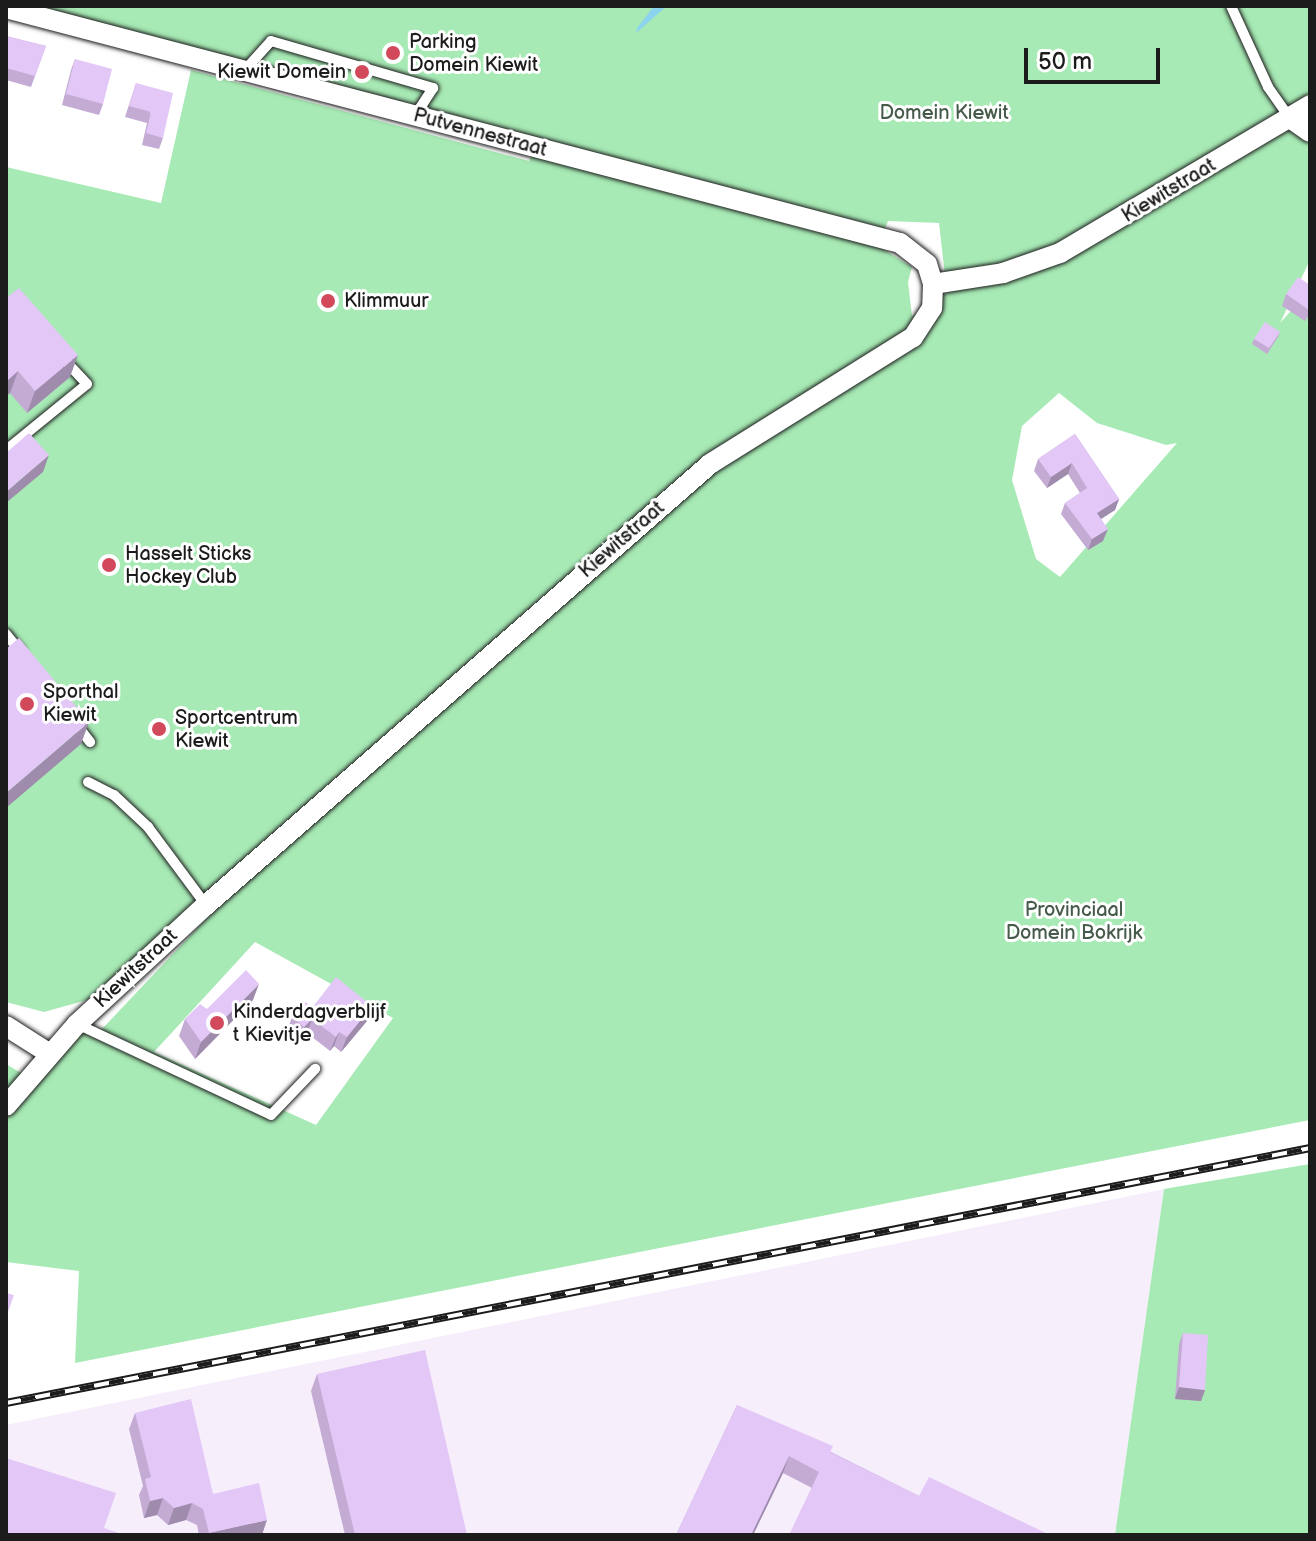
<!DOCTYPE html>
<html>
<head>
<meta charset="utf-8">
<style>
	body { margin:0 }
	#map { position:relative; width:1316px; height:1541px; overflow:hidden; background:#fff; font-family:"Balsamiq Sans",sans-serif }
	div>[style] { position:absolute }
	.built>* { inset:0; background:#f7eefc }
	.green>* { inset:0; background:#a7eab5 }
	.water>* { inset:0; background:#8cd4ed }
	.roads { filter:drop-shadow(0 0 2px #1c1c1c) drop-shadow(0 0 2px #1c1c1c) }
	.service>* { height:10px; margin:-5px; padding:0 5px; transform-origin:5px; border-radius:5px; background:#fff }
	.minor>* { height:20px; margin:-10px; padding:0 10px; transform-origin:10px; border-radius:10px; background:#fff }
	.rail>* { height:8px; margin-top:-4px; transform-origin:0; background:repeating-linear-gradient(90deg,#fff 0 15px,#1c1c1c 0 30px); box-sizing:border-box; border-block:2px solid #1c1c1c }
	.wall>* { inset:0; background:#c3abd4 }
	.shaded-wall>* { inset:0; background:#9f8bac }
	.building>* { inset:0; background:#e3c7f6 }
	.dots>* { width:22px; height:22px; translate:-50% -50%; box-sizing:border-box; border:4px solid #fff; border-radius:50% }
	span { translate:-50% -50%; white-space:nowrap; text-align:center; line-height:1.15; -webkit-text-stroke:6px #fff; paint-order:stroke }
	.poi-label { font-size:20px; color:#1c1c1c }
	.left { translate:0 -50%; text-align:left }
	.right { translate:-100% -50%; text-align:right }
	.park-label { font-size:20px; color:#465a4a }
	.street-label { font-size:20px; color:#1c1c1c }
	.frame { position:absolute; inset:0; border:8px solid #1c1c1c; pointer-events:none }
	.scale { position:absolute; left:1024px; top:48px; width:136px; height:36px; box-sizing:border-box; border:4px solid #1c1c1c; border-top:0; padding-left:10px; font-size:24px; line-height:28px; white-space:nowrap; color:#1c1c1c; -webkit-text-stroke:6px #fff; paint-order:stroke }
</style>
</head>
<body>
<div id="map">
	<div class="built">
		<div style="clip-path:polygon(1164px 1189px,1115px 1535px,6px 1535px,6px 1425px)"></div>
	</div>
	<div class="green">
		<div style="clip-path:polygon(evenodd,35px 6px,1310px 6px,1310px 260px,1280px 323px,1310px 290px,1310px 1120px,75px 1363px,79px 1271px,6px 1262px,6px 1064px,21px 1073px,46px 1044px,103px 1028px,222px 902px,501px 634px,87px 1000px,44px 1012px,6px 1002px,6px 167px,161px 203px,191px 70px,529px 161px,539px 138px,35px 6px,888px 221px,939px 223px,947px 293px,912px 316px,908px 282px,912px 267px,878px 246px,888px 221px,35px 6px,1059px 393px,1097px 423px,1166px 445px,1177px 443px,1060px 577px,1036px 559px,1012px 480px,1022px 426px,1059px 393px,35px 6px,255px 942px,393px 1018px,316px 1125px,154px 1052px,255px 942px)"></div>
		<div style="clip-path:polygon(1310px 1164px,1310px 1535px,1115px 1535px,1164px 1189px)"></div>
	</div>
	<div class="water">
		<div style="clip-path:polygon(654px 6px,667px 6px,636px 33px,637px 28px)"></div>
	</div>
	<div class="roads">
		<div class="service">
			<div style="left:1231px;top:6px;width:89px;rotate:65.4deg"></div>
			<div style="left:1268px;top:87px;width:38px;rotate:55deg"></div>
			<div style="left:244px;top:71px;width:40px;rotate:-48deg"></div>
			<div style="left:271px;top:41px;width:169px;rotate:16.2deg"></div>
			<div style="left:433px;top:88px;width:33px;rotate:123deg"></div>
			<div style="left:6px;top:450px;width:104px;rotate:-39.2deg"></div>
			<div style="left:87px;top:384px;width:34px;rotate:-133deg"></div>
			<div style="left:6px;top:634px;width:22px;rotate:51deg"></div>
			<div style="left:76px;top:724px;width:23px;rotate:52deg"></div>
			<div style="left:88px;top:782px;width:29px;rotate:27deg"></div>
			<div style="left:114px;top:795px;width:47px;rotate:43.3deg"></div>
			<div style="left:148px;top:827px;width:97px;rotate:53.4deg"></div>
			<div style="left:77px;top:1024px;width:214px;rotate:25.1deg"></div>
			<div style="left:271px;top:1115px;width:64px;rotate:-46.3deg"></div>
		</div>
		<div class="minor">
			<div style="left:6px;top:8px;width:924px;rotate:14.73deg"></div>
			<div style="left:900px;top:243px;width:34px;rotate:38deg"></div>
			<div style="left:927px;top:264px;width:21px;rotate:73deg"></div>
			<div style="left:933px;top:284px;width:24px;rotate:92deg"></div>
			<div style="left:932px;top:308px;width:35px;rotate:123deg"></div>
			<div style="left:913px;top:337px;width:239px;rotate:148deg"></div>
			<div style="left:710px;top:464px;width:670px;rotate:138.81deg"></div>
			<div style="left:206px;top:905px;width:176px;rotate:137.3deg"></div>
			<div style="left:77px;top:1024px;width:108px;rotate:130.9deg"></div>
			<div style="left:1290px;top:118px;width:24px;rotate:35deg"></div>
			<div style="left:933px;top:284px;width:71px;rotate:-8.9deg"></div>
			<div style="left:1003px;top:273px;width:60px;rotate:-19.3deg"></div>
			<div style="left:1060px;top:253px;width:291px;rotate:-30.6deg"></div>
			<div style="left:6px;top:1026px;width:52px;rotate:32.5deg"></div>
		</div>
	</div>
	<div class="rail">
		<div style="left:6px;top:1403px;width:1329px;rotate:-11.06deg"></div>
	</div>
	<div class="wall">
		<div style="clip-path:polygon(6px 36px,46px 46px,31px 87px,6px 80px)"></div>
		<div style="clip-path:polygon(75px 59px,103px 104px,99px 115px,62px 105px,71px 70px)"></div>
		<div style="clip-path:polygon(136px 83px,163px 138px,159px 149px,142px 145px,147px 123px,125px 117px)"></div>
		<div style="clip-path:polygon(1310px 285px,1310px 314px,1305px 321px,1282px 306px,1286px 294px)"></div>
		<div style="clip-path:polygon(6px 298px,70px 377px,27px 413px,10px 393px,6px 396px)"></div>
		<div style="clip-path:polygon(1280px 332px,1278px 337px,1267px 354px,1252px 344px,1254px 339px)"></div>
		<div style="clip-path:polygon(1075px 434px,1119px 499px,1115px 510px,1101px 519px,1103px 541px,1088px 550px,1061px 514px,1065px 503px,1080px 493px,1068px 474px,1047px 488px,1034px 471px,1038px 459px)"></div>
		<div style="clip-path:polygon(253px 1000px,195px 1059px,179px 1036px,185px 1019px,207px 1009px)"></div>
		<div style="clip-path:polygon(312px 1008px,367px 1021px,341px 1052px,334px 1046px,330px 1051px,307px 1033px,299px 1042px,287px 1031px,292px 1017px)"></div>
		<div style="clip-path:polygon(1183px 1333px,1205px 1390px,1201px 1401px,1175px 1399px,1179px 1344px)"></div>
		<div style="clip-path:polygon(317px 1374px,467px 1535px,345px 1535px,311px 1391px)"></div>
		<div style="clip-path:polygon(737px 1405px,919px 1496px,1050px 1535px,812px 1488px,783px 1473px,753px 1535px,676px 1535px)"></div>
		<div style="clip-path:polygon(135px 1413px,213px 1494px,262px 1535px,199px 1535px,197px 1525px,186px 1520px,168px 1525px,157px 1515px,144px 1518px,139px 1495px,143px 1486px,129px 1429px)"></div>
	</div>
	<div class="shaded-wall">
		<div style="clip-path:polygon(78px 355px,70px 377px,27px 413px,35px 391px)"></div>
		<div style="clip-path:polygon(18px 371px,10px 393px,6px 396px,6px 385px,8px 380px)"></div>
		<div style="clip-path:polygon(49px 455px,43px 472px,6px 503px,6px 492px)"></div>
		<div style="clip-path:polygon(1072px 463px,1068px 474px,1047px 488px,1051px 477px)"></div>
		<div style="clip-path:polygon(1119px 499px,1115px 510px,1093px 524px,1097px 513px)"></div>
		<div style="clip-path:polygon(1108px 529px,1103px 541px,1088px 550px,1092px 539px)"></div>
		<div style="clip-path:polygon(89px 722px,81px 744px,6px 808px,6px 793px)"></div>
		<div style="clip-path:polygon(259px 984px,253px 1000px,195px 1059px,201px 1042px)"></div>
		<div style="clip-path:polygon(372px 1006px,367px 1021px,341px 1052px,347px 1037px)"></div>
		<div style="clip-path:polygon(312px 1019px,307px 1033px,299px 1042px,304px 1027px)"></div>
		<div style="clip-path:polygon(339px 1032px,334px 1046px,330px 1051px,336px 1037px)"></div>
		<div style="clip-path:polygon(1179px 1387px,1205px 1390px,1201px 1401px,1175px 1399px)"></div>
		<div style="clip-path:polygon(789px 1456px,783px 1473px,753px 1535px,751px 1535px)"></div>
		<div style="clip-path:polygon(163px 1498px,157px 1515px,144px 1518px,150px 1501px)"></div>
		<div style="clip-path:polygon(192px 1503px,186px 1520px,168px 1525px,174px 1508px)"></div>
		<div style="clip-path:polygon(267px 1520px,262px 1535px,208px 1535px,209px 1533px)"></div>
	</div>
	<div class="building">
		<div style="clip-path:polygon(6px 36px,46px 46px,35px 76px,6px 68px)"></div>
		<div style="clip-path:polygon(75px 59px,112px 69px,103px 104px,66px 94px)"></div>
		<div style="clip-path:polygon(136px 83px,173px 93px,163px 138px,146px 133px,151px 112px,129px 106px)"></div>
		<div style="clip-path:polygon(1298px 277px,1310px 285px,1309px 310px,1286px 294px)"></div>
		<div style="clip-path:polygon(19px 288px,78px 355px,35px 391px,18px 371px,8px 380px,6px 377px,6px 298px)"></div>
		<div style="clip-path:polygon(1265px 322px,1280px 332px,1269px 348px,1254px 339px)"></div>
		<div style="clip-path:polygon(29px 433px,49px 455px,6px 492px,6px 453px)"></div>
		<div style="clip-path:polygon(1075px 434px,1119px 499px,1097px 513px,1108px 529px,1092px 539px,1065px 503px,1087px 488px,1072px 463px,1051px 477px,1038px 459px)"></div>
		<div style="clip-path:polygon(19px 638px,89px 722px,6px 793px,6px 649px)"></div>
		<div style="clip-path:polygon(246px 970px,259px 984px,201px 1042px,185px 1019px,200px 1004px,207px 1009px)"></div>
		<div style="clip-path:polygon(336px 977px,372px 1006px,347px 1037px,339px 1032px,336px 1037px,312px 1019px,304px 1027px,292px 1017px,306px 1002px,312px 1008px)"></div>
		<div style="clip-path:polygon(6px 1293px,14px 1295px,8px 1312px,6px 1313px)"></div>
		<div style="clip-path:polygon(1183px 1333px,1208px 1335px,1205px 1390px,1179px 1387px)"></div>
		<div style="clip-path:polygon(425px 1350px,467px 1535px,355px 1535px,317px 1374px)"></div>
		<div style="clip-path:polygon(191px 1399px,213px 1494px,259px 1483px,267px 1520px,209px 1533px,203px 1509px,192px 1503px,174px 1508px,163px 1498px,150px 1501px,145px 1479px,151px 1477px,135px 1413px)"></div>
		<div style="clip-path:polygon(737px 1405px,833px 1446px,830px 1452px,919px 1496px,929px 1477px,1050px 1535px,789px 1535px,819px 1472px,789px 1456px,751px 1535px,676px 1535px)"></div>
		<div style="clip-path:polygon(6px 1458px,116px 1493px,104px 1528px,125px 1535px,6px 1535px)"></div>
	</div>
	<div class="dots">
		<div style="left:393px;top:53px;background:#d1495b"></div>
		<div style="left:362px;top:72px;background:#d1495b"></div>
		<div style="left:328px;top:301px;background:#d1495b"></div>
		<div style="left:109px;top:565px;background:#d1495b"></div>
		<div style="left:27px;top:704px;background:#d1495b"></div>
		<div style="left:159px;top:729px;background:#d1495b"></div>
		<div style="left:217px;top:1023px;background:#d1495b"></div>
	</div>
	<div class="poi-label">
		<span class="left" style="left:409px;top:54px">Parking<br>Domein Kiewit</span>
		<span class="right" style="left:346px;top:72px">Kiewit Domein</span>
		<span class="left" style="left:344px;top:301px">Klimmuur</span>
		<span class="left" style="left:125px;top:566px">Hasselt Sticks<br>Hockey Club</span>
		<span class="left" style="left:43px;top:704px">Sporthal<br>Kiewit</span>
		<span class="left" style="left:175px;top:730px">Sportcentrum<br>Kiewit</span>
		<span class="left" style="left:233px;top:1024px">Kinderdagverblijf<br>t Kievitje</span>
	</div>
	<div class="park-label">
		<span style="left:944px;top:113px">Domein Kiewit</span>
		<span style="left:1074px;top:922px">Provinciaal<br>Domein Bokrijk</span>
	</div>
	<div class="street-label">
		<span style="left:480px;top:133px;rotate:15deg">Putvennestraat</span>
		<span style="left:1169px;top:191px;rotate:-31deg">Kiewitstraat</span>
		<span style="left:622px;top:540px;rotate:-41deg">Kiewitstraat</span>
		<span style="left:136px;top:969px;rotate:-43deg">Kiewitstraat</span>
	</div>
	<div class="frame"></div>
	<div class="scale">50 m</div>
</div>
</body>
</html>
